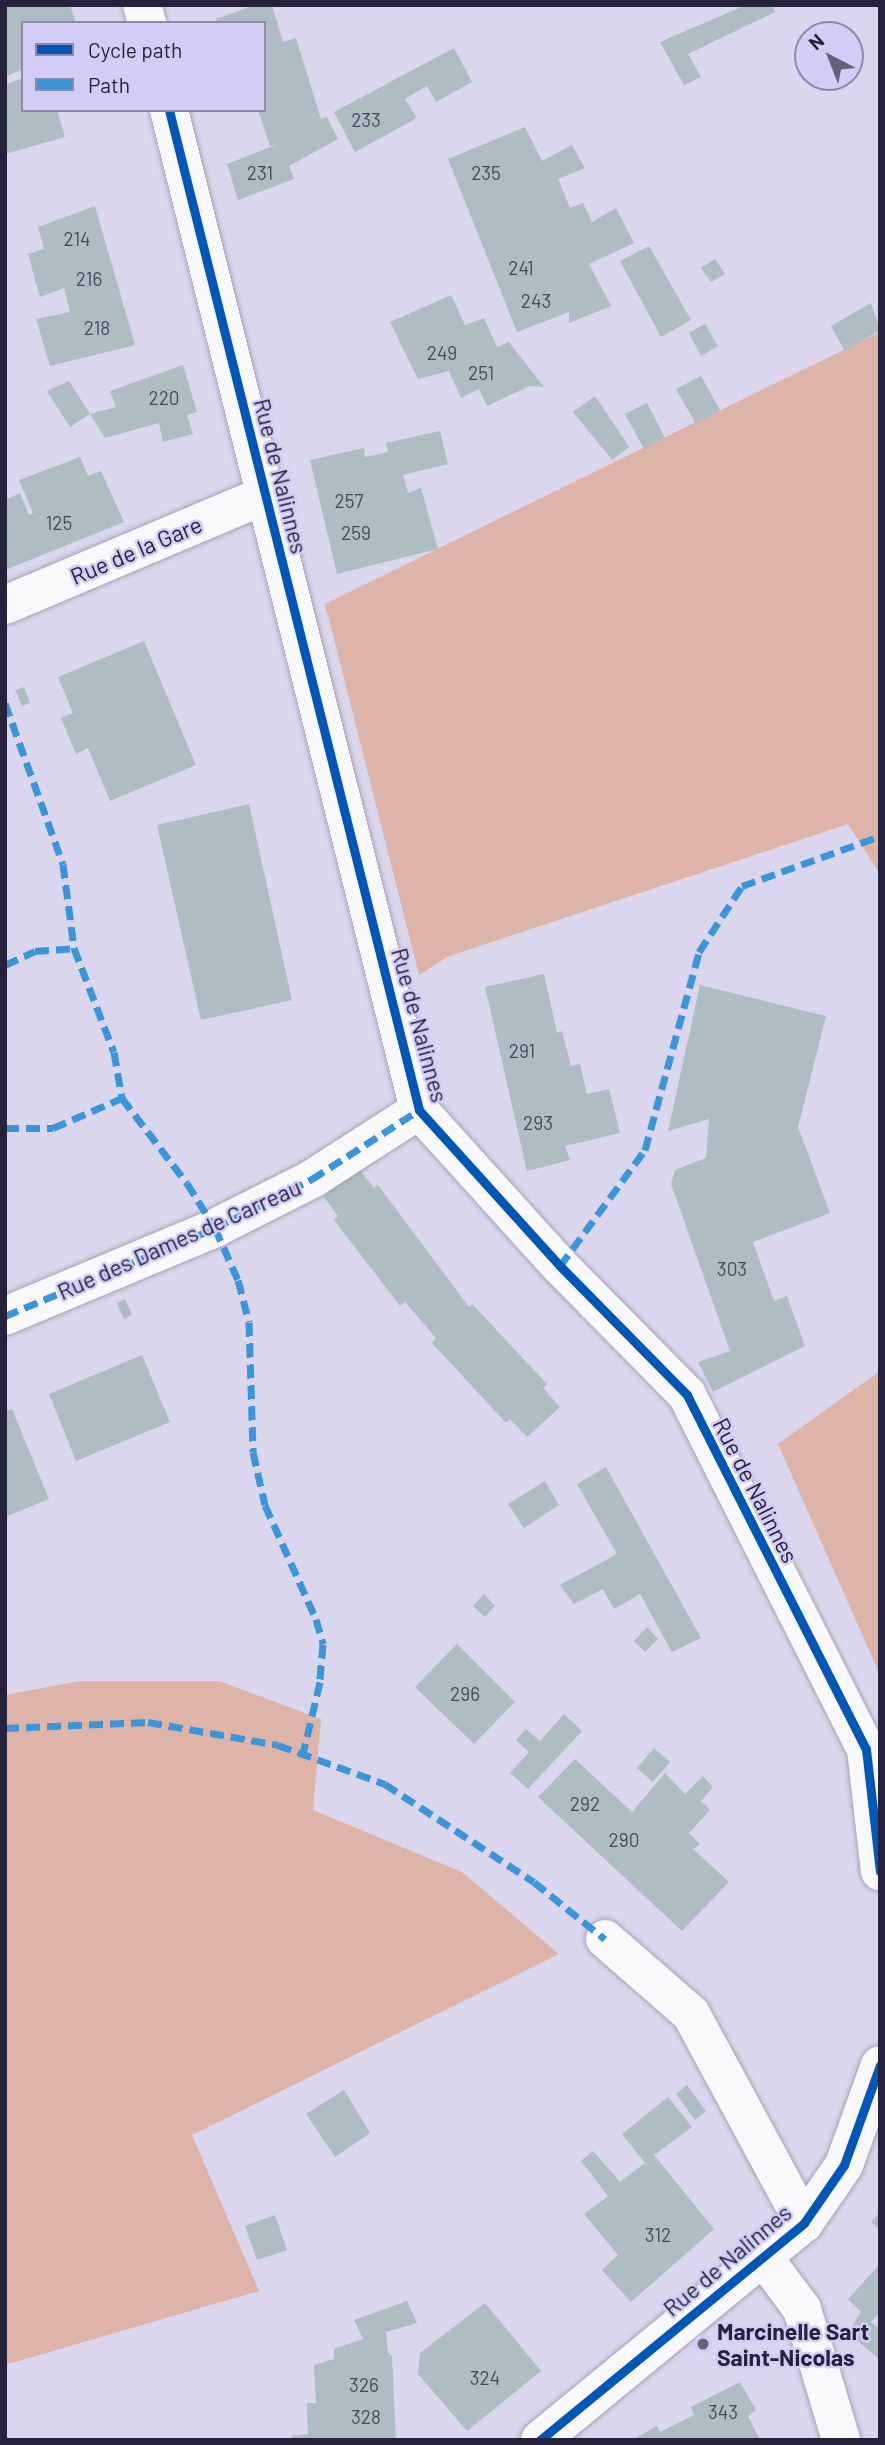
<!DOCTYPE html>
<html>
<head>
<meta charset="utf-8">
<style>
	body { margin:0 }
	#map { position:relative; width:885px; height:2445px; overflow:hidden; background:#d9d6ed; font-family:Barlow,sans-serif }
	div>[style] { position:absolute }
	.green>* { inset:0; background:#deb4a8 }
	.building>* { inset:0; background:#aebdc2 }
	.roads { filter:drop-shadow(0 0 2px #a5a2b8) drop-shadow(0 0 2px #a5a2b8) }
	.minor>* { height:38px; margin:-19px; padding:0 19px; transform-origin:19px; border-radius:19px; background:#f9f9fc }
	.quiet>* { height:7px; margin-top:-3.5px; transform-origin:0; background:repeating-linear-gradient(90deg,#3b95d9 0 14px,transparent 0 21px) }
	.cycleway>* { height:9px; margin:-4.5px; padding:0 4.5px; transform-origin:4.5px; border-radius:4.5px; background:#0057b8 }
	.dots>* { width:19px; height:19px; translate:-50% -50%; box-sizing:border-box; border:4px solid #d1cdf6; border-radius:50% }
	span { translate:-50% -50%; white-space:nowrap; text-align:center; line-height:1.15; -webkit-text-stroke:5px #d1cdf6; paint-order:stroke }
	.number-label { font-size:19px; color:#48495d }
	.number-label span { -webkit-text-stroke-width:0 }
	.street-label { font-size:23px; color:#26223b }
	.poi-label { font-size:23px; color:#26223b; font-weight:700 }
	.left { translate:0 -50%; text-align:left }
	.frame { position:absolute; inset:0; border:7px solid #26223b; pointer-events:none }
	.legend { position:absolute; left:21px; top:21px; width:245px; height:91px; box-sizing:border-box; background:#d1cdf6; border:2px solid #8d89ab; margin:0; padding:9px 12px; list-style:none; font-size:21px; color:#26223b }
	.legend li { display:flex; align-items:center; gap:14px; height:35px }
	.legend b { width:35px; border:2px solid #8d89ab }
	.north { position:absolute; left:794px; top:21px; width:70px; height:70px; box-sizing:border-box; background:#d1cdf6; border:2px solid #8d89ab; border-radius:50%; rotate:318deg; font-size:19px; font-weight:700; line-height:28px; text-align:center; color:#26223b }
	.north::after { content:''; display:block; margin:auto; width:24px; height:32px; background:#656179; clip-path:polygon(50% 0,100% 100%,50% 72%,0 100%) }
</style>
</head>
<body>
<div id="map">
	<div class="green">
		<div style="clip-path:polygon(880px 332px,880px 874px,848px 824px,447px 957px,419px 975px,325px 604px)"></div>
		<div style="clip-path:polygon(880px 1371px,880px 1675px,778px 1444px)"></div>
		<div style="clip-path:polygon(80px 1681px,219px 1681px,321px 1719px,313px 1810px,462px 1872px,559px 1954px,192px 2135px,259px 2291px,5px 2365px,5px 1695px)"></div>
	</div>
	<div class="building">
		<div style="clip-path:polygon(13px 5px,70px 5px,76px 23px,23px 23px,23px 69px,7px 76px,5px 9px)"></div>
		<div style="clip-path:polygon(255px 5px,272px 5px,283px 42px,296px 38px,321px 119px,327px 117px,338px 139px,289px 166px,294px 179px,238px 200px,227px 164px,278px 144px,270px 146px,258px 110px,264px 110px,264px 23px,217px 23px,216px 19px)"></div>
		<div style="clip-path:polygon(746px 5px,772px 5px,775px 12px,688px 54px,701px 77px,684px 85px,660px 42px)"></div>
		<div style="clip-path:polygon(454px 48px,472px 82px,436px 102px,427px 86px,405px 99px,417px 118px,355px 152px,334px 112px)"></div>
		<div style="clip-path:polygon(23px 78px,23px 110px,57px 110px,65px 137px,5px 154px,5px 85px)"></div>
		<div style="clip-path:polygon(525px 127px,542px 161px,572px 145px,585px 168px,558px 179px,570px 208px,583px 203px,592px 222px,616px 208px,634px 243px,589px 264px,611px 306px,569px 323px,569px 312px,517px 332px,448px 159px)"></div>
		<div style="clip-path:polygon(95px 206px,135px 345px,50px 366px,36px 319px,70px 312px,64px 288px,40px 297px,28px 254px,44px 249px,38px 227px)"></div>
		<div style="clip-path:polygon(649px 246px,691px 320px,661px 337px,620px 261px)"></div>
		<div style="clip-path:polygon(715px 259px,725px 274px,711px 282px,701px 268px)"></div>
		<div style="clip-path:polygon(451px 295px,465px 325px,484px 318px,497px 347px,509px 342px,544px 387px,530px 386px,487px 406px,479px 389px,461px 398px,449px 371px,418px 379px,390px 322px)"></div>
		<div style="clip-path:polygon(871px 303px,880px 330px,845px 351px,831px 326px)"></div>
		<div style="clip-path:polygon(705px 324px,718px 346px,701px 356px,689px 333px)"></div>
		<div style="clip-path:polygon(183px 365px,197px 412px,187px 415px,193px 434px,163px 442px,159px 423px,105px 438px,90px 414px,116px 407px,110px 391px)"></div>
		<div style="clip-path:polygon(701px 376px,720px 410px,696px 424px,676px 389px)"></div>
		<div style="clip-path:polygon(69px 381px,90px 414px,70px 427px,47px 391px)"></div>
		<div style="clip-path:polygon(595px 396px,629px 447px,612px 460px,573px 412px)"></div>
		<div style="clip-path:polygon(647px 403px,665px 438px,644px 449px,625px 414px)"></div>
		<div style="clip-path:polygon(440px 431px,448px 464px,403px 475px,408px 493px,421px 488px,438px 549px,337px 574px,310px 460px,364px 448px,365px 457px,388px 452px,386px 443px)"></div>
		<div style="clip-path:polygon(80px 457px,88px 476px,101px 471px,124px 522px,5px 570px,5px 500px,20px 493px,29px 515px,33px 513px,19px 480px)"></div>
		<div style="clip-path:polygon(144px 641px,196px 765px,110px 801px,88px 748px,76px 754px,61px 718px,73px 713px,58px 677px)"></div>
		<div style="clip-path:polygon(24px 687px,30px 703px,22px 706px,15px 690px)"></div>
		<div style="clip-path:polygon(249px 804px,292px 1000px,201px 1020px,157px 825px)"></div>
		<div style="clip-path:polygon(544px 974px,557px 1033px,562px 1031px,571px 1066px,580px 1064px,587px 1094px,609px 1089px,620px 1133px,565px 1146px,570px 1160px,527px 1171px,485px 987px)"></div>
		<div style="clip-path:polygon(700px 985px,826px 1016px,798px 1127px,830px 1213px,753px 1242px,774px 1301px,787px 1296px,805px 1346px,713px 1392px,698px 1362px,730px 1351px,671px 1184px,675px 1170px,706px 1158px,709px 1119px,668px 1131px)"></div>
		<div style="clip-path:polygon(359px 1169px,374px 1188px,378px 1185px,469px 1307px,472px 1304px,547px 1384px,543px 1388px,560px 1407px,527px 1437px,510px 1419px,506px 1423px,432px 1343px,436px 1338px,405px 1302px,400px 1306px,334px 1220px,338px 1216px,323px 1196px)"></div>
		<div style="clip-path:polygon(125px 1299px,132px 1315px,124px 1319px,117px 1303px)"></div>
		<div style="clip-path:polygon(142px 1355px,170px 1422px,76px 1461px,49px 1394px)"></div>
		<div style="clip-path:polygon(12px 1409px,49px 1499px,5px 1517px,5px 1412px)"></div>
		<div style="clip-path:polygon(606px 1467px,701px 1638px,672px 1652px,640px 1594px,614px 1609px,603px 1589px,574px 1604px,560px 1585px,617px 1554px,577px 1484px)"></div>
		<div style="clip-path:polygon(545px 1481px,559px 1505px,524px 1528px,508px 1504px)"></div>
		<div style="clip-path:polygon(484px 1594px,495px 1606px,485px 1617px,473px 1606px)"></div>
		<div style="clip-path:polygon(647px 1627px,658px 1639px,645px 1652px,634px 1641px)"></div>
		<div style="clip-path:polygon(457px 1644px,515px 1702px,474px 1744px,415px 1687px)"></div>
		<div style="clip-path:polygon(564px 1714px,582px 1731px,528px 1789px,510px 1773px,529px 1752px,516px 1740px,526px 1729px,540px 1741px)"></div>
		<div style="clip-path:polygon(654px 1748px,670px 1762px,653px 1782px,637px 1768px)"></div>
		<div style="clip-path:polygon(575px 1759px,632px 1812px,665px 1773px,685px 1794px,703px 1776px,713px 1787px,701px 1801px,710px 1810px,689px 1833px,700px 1844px,693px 1849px,729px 1882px,682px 1931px,538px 1797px)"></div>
		<div style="clip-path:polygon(687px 2085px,706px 2111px,695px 2120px,676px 2094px)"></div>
		<div style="clip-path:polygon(344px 2090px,370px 2133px,335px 2157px,306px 2114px)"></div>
		<div style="clip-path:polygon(668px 2097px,692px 2127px,654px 2155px,714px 2229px,631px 2302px,602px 2270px,618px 2255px,584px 2214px,608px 2196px,581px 2161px,593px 2151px,620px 2182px,645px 2163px,622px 2134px)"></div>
		<div style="clip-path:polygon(880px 2212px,880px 2230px,871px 2222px)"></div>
		<div style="clip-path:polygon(275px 2215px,287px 2250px,257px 2260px,245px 2226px)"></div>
		<div style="clip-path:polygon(880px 2264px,880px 2312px,871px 2322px,880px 2329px,878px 2358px,848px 2333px,861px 2312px,848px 2299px)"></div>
		<div style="clip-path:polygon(407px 2301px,417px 2323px,386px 2332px,388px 2353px,392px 2356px,396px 2440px,292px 2440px,292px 2436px,308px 2434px,307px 2403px,316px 2403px,314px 2365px,334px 2359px,334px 2349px,363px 2339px,354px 2320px)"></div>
		<div style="clip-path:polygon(485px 2303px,541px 2371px,467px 2431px,418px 2374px,420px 2353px)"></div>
		<div style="clip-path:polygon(740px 2382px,756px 2410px,748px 2416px,760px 2440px,632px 2440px,657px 2426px,660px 2432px,694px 2415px,691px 2407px)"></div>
	</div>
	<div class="roads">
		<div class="minor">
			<div style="left:142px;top:5px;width:19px;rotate:74deg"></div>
			<div style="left:169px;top:110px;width:1031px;rotate:75.96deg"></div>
			<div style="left:419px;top:1110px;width:210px;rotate:47.9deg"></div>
			<div style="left:560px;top:1266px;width:181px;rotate:45.4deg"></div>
			<div style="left:687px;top:1395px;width:397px;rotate:63.2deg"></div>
			<div style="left:866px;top:1749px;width:123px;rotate:83.5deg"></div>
			<div style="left:5px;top:605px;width:283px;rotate:-22.9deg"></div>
			<div style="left:5px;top:1316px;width:228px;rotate:-22.7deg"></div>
			<div style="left:215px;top:1228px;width:109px;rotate:-26.8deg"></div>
			<div style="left:312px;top:1179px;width:127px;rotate:-32.8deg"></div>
			<div style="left:605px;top:1939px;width:114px;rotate:41.1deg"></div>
			<div style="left:691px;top:2014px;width:238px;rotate:61.6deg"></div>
			<div style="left:764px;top:2258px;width:64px;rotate:53.3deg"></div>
			<div style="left:802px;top:2309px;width:137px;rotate:73.4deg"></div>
			<div style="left:540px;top:2440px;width:342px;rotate:-39.4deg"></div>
			<div style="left:804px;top:2223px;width:70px;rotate:-55.4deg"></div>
			<div style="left:844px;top:2165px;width:106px;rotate:-70.2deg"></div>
		</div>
	</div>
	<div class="quiet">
		<div style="left:5px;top:703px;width:171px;rotate:70.2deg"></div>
		<div style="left:63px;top:864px;width:85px;rotate:82.5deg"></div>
		<div style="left:74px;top:948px;width:111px;rotate:69deg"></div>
		<div style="left:114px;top:1052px;width:47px;rotate:80.1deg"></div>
		<div style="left:122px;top:1098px;width:107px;rotate:52.6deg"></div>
		<div style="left:187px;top:1183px;width:53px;rotate:58.1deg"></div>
		<div style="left:215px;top:1228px;width:57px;rotate:66.1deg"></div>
		<div style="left:238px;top:1280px;width:43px;rotate:75.3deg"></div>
		<div style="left:249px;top:1322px;width:130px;rotate:88.2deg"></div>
		<div style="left:253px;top:1452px;width:54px;rotate:77.2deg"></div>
		<div style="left:265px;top:1505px;width:125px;rotate:65.9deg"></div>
		<div style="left:316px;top:1619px;width:26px;rotate:74deg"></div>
		<div style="left:323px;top:1644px;width:38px;rotate:95deg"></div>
		<div style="left:320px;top:1682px;width:74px;rotate:103.3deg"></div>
		<div style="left:5px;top:965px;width:33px;rotate:-25deg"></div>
		<div style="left:35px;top:951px;width:39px;rotate:-4deg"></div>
		<div style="left:5px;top:1128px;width:48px"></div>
		<div style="left:53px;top:1128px;width:75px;rotate:-23.5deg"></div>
		<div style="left:560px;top:1266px;width:144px;rotate:-53.8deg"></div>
		<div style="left:645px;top:1150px;width:205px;rotate:-74.7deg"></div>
		<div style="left:699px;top:952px;width:79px;rotate:-56.9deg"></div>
		<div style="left:742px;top:886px;width:147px;rotate:-19.9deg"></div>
		<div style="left:5px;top:1316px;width:228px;rotate:-22.7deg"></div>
		<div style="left:215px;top:1228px;width:109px;rotate:-26.8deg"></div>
		<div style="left:312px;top:1179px;width:127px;rotate:-32.8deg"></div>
		<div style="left:5px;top:1728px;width:143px;rotate:-2.4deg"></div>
		<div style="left:148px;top:1722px;width:132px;rotate:10deg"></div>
		<div style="left:278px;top:1745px;width:114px;rotate:20deg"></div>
		<div style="left:385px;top:1784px;width:178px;rotate:33.3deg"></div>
		<div style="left:534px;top:1882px;width:91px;rotate:38.8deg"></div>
	</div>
	<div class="cycleway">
		<div style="left:169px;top:110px;width:1031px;rotate:75.96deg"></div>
		<div style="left:419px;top:1110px;width:210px;rotate:47.9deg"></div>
		<div style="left:560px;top:1266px;width:181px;rotate:45.4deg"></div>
		<div style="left:687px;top:1395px;width:397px;rotate:63.2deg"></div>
		<div style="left:866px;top:1749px;width:123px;rotate:83.5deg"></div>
		<div style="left:540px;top:2440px;width:342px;rotate:-39.4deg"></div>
		<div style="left:804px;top:2223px;width:70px;rotate:-55.4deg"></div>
		<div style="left:844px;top:2165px;width:106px;rotate:-70.2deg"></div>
	</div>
	<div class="dots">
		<div style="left:703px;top:2344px;background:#656179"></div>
	</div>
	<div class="number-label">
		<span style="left:366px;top:120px">233</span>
		<span style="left:260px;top:173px">231</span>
		<span style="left:486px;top:173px">235</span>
		<span style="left:77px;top:239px">214</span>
		<span style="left:521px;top:268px">241</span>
		<span style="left:89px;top:279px">216</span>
		<span style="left:536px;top:301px">243</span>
		<span style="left:97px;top:328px">218</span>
		<span style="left:442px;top:353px">249</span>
		<span style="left:481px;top:373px">251</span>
		<span style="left:164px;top:398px">220</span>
		<span style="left:349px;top:501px">257</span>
		<span style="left:59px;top:523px">125</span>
		<span style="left:356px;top:533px">259</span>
		<span style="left:522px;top:1051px">291</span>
		<span style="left:538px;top:1123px">293</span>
		<span style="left:732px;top:1269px">303</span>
		<span style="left:465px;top:1694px">296</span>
		<span style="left:585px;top:1804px">292</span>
		<span style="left:624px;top:1840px">290</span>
		<span style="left:658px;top:2235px">312</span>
		<span style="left:485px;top:2378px">324</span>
		<span style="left:364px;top:2385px">326</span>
		<span style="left:723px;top:2412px">343</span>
		<span style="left:366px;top:2417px">328</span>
	</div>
	<div class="street-label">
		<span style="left:281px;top:476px;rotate:76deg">Rue de Nalinnes</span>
		<span style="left:136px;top:550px;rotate:-23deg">Rue de la Gare</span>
		<span style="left:420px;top:1025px;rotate:75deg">Rue de Nalinnes</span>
		<span style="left:179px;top:1239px;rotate:-24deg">Rue des Dames de Carreau</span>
		<span style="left:756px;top:1490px;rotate:63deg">Rue de Nalinnes</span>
		<span style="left:727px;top:2260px;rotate:-40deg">Rue de Nalinnes</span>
	</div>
	<div class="poi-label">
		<span class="left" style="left:717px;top:2344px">Marcinelle Sart<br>Saint-Nicolas</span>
	</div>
	<div class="frame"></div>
	<ul class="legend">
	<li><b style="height:9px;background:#0057b8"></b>Cycle path</li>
	<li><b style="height:9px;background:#3b95d9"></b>Path</li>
	</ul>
	<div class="north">N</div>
</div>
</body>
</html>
